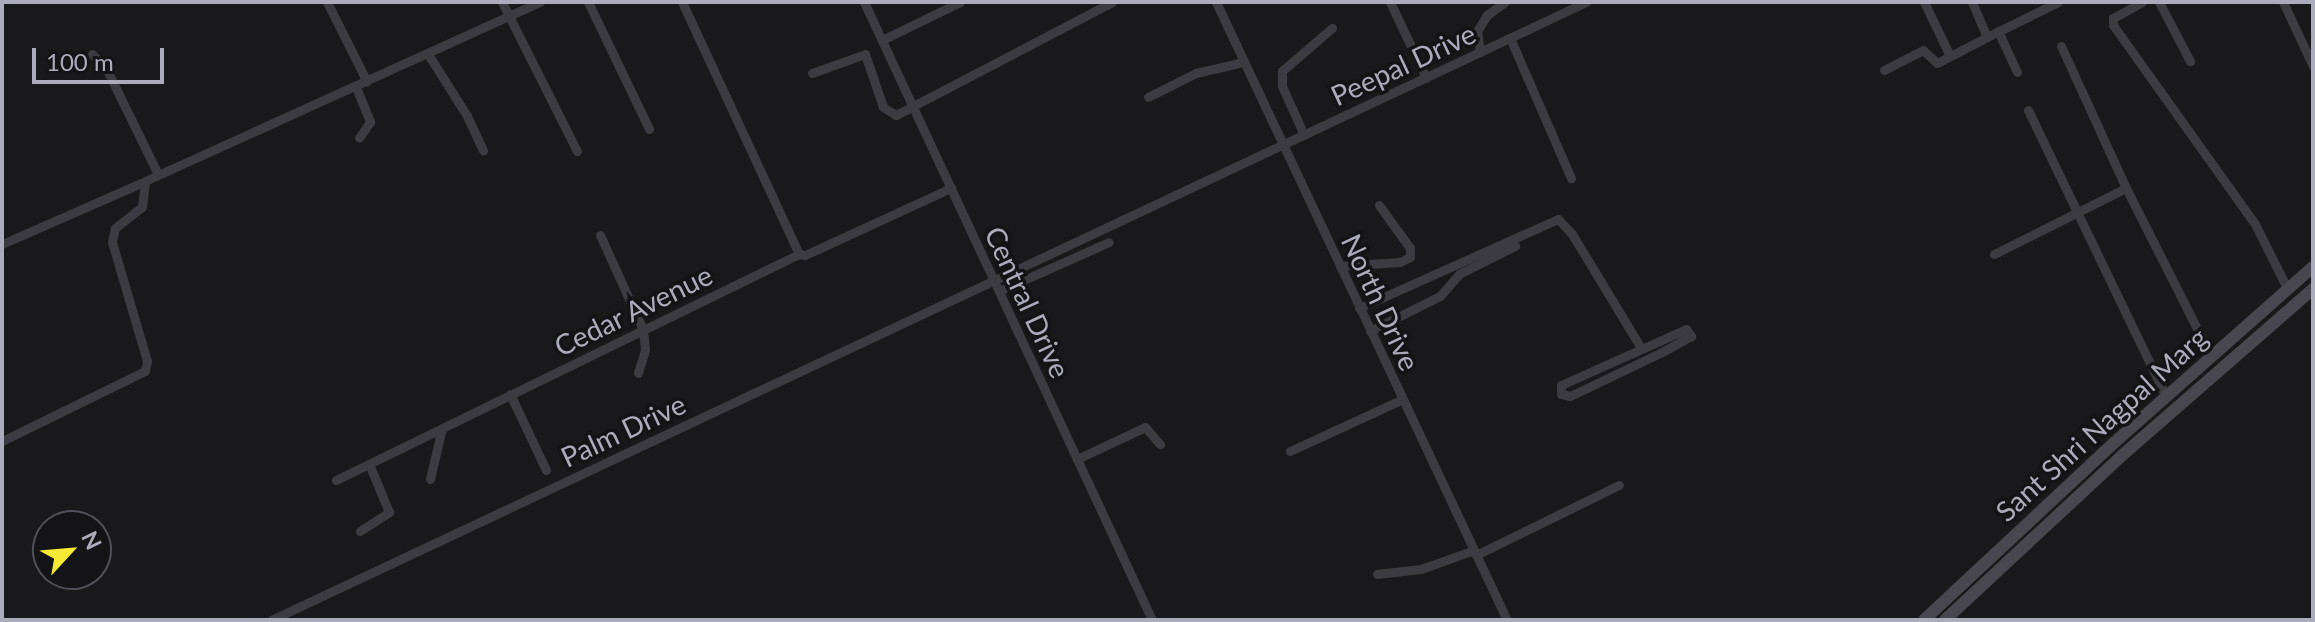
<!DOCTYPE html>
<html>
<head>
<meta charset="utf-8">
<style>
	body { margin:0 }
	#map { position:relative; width:2315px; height:622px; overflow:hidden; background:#19191b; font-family:Lato,sans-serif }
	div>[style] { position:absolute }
	.minor>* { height:9px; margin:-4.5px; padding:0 4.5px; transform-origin:4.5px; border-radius:4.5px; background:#3c3b42 }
	.secondary>* { height:12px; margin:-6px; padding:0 6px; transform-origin:6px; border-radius:6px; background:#484750 }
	span { translate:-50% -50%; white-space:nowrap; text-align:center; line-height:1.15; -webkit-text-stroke:7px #141416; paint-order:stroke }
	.street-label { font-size:28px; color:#ababbb }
	.frame { position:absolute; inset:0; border:4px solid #ababbb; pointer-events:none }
	.north { position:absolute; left:32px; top:510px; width:80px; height:80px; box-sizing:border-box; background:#141416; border:2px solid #505058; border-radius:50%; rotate:64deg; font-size:22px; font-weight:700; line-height:32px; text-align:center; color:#ababbb }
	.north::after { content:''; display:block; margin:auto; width:28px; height:36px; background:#f7ea35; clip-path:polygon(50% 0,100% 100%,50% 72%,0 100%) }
	.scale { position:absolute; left:32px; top:48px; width:132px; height:36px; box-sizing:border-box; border:4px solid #ababbb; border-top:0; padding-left:10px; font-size:24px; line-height:28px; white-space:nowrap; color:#ababbb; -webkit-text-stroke:6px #141416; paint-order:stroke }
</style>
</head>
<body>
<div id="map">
	<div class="minor">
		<div style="left:327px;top:2px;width:89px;rotate:63.4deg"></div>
		<div style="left:502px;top:2px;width:167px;rotate:63.3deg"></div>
		<div style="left:588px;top:2px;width:141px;rotate:64.3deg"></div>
		<div style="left:682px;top:2px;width:278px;rotate:65.1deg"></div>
		<div style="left:864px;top:2px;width:682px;rotate:65.01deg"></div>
		<div style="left:1216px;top:2px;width:683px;rotate:64.79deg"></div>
		<div style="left:1390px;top:2px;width:84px;rotate:64.7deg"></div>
		<div style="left:1924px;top:2px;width:60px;rotate:64.3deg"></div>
		<div style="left:1972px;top:2px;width:38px;rotate:67deg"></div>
		<div style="left:1987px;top:37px;width:79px;rotate:-26.2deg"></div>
		<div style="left:2142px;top:2px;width:33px;rotate:151deg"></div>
		<div style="left:2113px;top:18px;width:7px;rotate:90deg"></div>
		<div style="left:2113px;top:25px;width:244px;rotate:54.5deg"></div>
		<div style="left:2255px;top:224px;width:72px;rotate:63.4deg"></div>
		<div style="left:2159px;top:2px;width:67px;rotate:62.3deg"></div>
		<div style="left:2283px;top:2px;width:71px;rotate:64.9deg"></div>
		<div style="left:1998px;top:31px;width:45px;rotate:65.1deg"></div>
		<div style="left:1510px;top:38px;width:153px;rotate:66.5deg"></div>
		<div style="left:882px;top:40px;width:87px;rotate:-26deg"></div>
		<div style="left:2061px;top:46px;width:156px;rotate:65.4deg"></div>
		<div style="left:2126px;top:188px;width:188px;rotate:63.2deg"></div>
		<div style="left:1480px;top:52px;width:21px;rotate:-98deg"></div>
		<div style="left:1477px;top:31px;width:19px;rotate:-58deg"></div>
		<div style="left:1487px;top:15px;width:22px;rotate:-36deg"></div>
		<div style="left:92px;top:54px;width:20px;rotate:45deg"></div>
		<div style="left:106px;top:68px;width:118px;rotate:63.9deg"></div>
		<div style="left:428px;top:54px;width:73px;rotate:57.8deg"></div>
		<div style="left:467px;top:116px;width:38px;rotate:65deg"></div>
		<div style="left:1884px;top:70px;width:44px;rotate:-27.1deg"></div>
		<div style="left:1923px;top:50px;width:19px;rotate:43deg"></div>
		<div style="left:1937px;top:63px;width:56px;rotate:-27.5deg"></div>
		<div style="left:812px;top:73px;width:56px;rotate:-19.7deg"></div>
		<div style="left:865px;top:54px;width:56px;rotate:71.2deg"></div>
		<div style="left:883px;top:107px;width:15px;rotate:32deg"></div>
		<div style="left:896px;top:115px;width:244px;rotate:-27.6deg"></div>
		<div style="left:356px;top:87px;width:38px;rotate:68deg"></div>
		<div style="left:370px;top:122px;width:19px;rotate:125deg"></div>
		<div style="left:1148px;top:97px;width:54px;rotate:-26.6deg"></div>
		<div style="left:1196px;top:73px;width:48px;rotate:-13.2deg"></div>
		<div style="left:2028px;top:110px;width:318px;rotate:64.3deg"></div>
		<div style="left:1304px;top:135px;width:54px;rotate:-114.2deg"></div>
		<div style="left:1282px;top:86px;width:15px;rotate:-90deg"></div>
		<div style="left:1282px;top:71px;width:66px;rotate:-40.7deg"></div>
		<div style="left:600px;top:235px;width:104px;rotate:65.6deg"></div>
		<div style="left:643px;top:330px;width:20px;rotate:84deg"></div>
		<div style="left:645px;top:350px;width:24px;rotate:107deg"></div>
		<div style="left:2px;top:244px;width:154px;rotate:-23.7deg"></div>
		<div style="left:1994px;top:254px;width:148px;rotate:-26.6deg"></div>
		<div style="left:1340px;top:266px;width:60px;rotate:-3.8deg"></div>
		<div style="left:1400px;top:262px;width:11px;rotate:-27deg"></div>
		<div style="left:1410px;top:257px;width:9px;rotate:-90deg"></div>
		<div style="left:1410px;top:248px;width:53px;rotate:-125.8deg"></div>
		<div style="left:999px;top:291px;width:120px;rotate:-24deg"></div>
		<div style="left:1359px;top:308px;width:218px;rotate:-24.1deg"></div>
		<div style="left:1558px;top:219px;width:21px;rotate:47deg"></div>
		<div style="left:1572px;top:234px;width:133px;rotate:58.8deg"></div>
		<div style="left:1686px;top:329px;width:9px;rotate:54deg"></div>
		<div style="left:1691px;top:336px;width:31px;rotate:151deg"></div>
		<div style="left:1664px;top:351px;width:104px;rotate:154.4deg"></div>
		<div style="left:1570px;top:396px;width:9px;rotate:-167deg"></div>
		<div style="left:1561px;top:394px;width:9px;rotate:-90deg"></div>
		<div style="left:1561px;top:385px;width:137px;rotate:-24.1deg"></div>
		<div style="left:1370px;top:331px;width:78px;rotate:-26.6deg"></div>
		<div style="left:1440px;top:296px;width:29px;rotate:-49deg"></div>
		<div style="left:1459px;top:274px;width:63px;rotate:-26.6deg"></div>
		<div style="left:510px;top:394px;width:84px;rotate:64.7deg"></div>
		<div style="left:2px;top:441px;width:159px;rotate:-26.1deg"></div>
		<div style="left:145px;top:371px;width:10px;rotate:-79deg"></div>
		<div style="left:147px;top:361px;width:124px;rotate:-106.4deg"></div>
		<div style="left:112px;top:242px;width:14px;rotate:-78deg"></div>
		<div style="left:115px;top:228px;width:34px;rotate:-38deg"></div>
		<div style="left:142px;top:207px;width:26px;rotate:-83deg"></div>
		<div style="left:145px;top:181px;width:434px;rotate:-24.4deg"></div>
		<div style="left:1290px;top:451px;width:124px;rotate:-24.7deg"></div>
		<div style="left:1077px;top:459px;width:75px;rotate:-25.2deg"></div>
		<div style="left:1145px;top:427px;width:23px;rotate:49deg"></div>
		<div style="left:430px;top:479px;width:52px;rotate:-76.8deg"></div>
		<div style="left:336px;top:480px;width:515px;rotate:-26.02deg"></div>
		<div style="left:799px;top:254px;width:6px;rotate:9deg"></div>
		<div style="left:805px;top:255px;width:161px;rotate:-24.7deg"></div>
		<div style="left:360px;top:531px;width:35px;rotate:-33deg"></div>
		<div style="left:389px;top:512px;width:52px;rotate:-112.6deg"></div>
		<div style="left:1476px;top:555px;width:159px;rotate:-26.1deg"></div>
		<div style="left:1377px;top:574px;width:44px;rotate:-6.5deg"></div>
		<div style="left:1421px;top:569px;width:56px;rotate:-19.7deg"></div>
		<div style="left:271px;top:620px;width:1453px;rotate:-25.17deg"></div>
	</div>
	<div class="secondary">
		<div style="left:1924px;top:620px;width:261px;rotate:-43deg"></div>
		<div style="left:2115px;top:442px;width:264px;rotate:-41.5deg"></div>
		<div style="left:1945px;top:620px;width:247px;rotate:-42.9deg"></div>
		<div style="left:2126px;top:452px;width:248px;rotate:-41.1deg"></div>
	</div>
	<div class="street-label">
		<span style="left:1403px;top:64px;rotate:-25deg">Peepal Drive</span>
		<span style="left:1028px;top:302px;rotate:65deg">Central Drive</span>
		<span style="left:1381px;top:302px;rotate:65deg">North Drive</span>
		<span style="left:633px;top:310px;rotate:-26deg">Cedar Avenue</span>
		<span style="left:2101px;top:424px;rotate:-42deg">Sant Shri Nagpal Marg</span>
		<span style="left:623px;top:430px;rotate:-25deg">Palm Drive</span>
	</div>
	<div class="frame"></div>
	<div class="north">N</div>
	<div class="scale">100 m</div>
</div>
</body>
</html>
